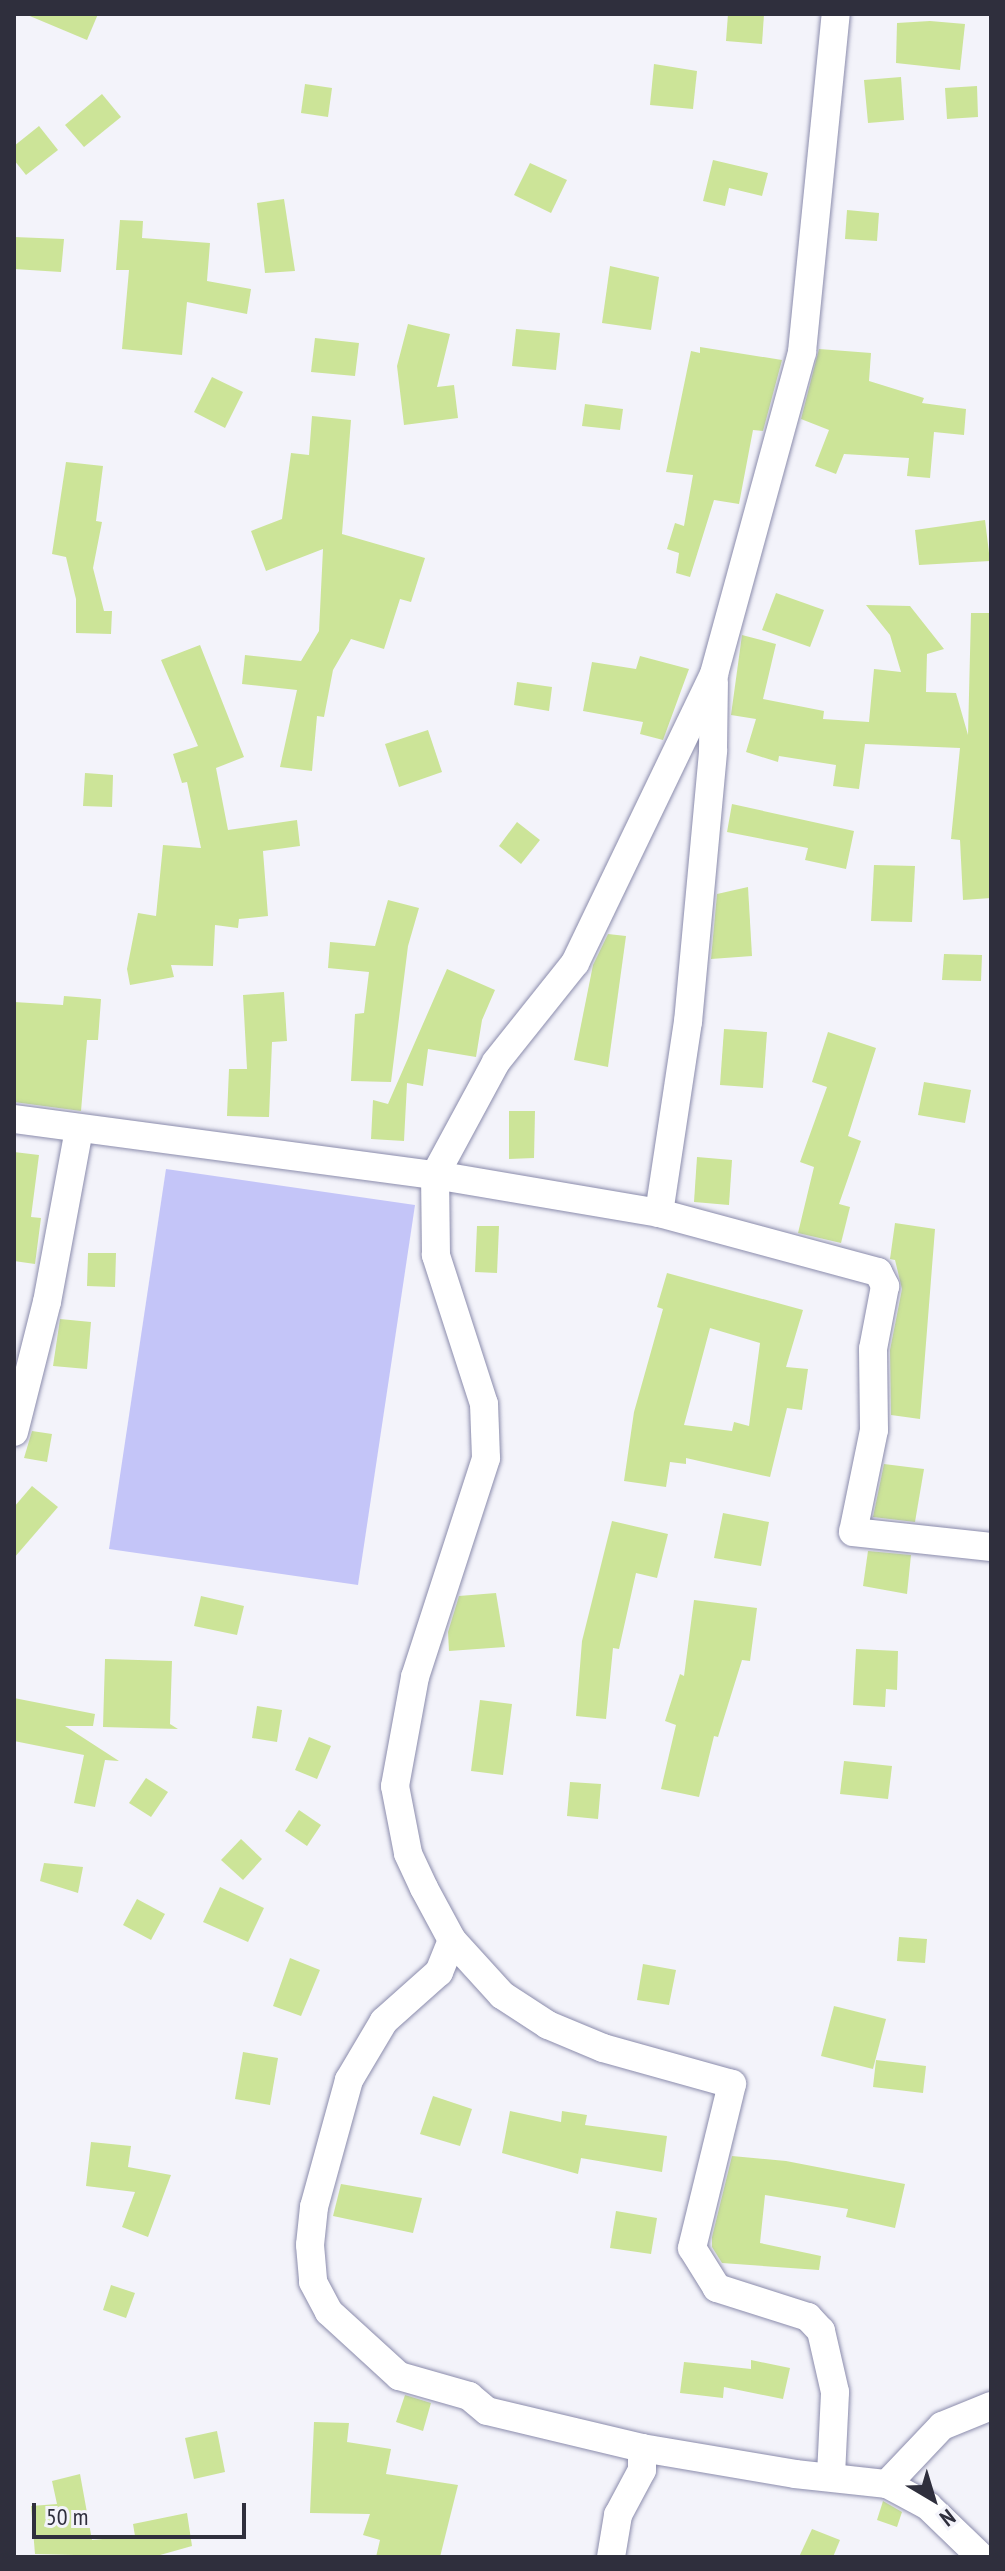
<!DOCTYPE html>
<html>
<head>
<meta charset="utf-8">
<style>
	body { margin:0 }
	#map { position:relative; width:1005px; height:2571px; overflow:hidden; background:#f3f3fa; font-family:"PT Sans Narrow",sans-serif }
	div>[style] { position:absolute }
	.green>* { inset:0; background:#c4c5f8 }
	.building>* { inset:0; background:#cce498 }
	.roads { filter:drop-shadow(0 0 2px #8b8cac) drop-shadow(0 0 2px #8b8cac) }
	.minor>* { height:28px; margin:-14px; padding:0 14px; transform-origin:14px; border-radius:14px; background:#fff }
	span { translate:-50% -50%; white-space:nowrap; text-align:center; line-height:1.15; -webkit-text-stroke:8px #f3f3fa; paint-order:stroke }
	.frame { position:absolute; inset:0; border:16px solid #2f2f3d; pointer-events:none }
	.north { position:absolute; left:893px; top:2459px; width:80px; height:80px; -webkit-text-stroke:6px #f3f3fa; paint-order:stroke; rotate:142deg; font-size:22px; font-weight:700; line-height:32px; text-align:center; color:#2f2f3d }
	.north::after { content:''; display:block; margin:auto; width:28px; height:36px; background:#2f2f3d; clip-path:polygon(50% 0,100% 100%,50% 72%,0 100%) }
	.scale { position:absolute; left:32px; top:2503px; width:214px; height:36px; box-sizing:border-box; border:4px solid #2f2f3d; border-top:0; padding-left:10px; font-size:24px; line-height:28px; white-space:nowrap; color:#2f2f3d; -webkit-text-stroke:6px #f3f3fa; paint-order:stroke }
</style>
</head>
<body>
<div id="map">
	<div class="green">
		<div style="clip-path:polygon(166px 1169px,415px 1205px,358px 1585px,109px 1549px)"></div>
	</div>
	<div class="building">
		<div style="clip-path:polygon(25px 14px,98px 14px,87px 40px)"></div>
		<div style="clip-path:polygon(728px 14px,764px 14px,762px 44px,726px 41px)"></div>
		<div style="clip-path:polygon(930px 21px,965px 24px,960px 70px,896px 63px,897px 23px)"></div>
		<div style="clip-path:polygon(654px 64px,697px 71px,693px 109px,650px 105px)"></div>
		<div style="clip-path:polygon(901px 77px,904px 120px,868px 123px,864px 80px)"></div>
		<div style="clip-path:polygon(305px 84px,332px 88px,328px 117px,301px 113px)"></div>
		<div style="clip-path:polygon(977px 86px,978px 117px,947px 119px,945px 88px)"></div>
		<div style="clip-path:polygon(102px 94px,121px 117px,84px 147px,65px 125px)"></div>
		<div style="clip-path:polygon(39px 126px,58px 150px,26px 175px,14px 160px,14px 146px)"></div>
		<div style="clip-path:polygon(713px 160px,768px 173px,762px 196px,729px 188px,725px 206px,703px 201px)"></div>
		<div style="clip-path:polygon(530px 163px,567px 180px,551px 213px,514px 195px)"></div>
		<div style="clip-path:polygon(284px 199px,295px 271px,265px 273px,257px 203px)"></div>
		<div style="clip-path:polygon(847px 210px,879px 213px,877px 241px,845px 239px)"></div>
		<div style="clip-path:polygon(120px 220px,143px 221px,142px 238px,210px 243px,207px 281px,251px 289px,247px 314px,187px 302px,182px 355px,122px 349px,129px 270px,116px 270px)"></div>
		<div style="clip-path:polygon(14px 237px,64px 239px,61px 272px,14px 269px)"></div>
		<div style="clip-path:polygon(610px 266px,659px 277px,651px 330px,602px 323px)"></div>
		<div style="clip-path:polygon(408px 324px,450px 334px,437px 387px,454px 385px,458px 418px,404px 425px,397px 366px)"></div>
		<div style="clip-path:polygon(516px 329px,560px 333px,556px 370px,512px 366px)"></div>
		<div style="clip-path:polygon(315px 338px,359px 343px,355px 376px,311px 372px)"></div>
		<div style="clip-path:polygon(700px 347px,782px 360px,763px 431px,753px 430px,739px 504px,714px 500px,690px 577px,676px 573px,679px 553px,667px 549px,675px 523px,684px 526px,693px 475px,666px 472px,691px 351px,700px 353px)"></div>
		<div style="clip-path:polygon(819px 349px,871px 353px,869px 381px,924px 398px,922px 403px,966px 409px,964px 435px,934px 432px,930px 478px,907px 476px,909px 458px,844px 454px,836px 474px,815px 466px,829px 430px,801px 419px)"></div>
		<div style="clip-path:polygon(212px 377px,243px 392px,225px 428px,194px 412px)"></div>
		<div style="clip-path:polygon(585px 404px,623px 409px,620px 430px,582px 426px)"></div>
		<div style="clip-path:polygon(312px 416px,351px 420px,342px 534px,425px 558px,411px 602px,400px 599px,384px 649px,351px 639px,333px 670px,324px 717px,317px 716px,312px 771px,280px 767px,297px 690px,242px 684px,245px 655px,301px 661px,319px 631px,323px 549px,266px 571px,251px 531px,282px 519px,291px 453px,309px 455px)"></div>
		<div style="clip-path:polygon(66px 462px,103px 466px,96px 521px,102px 522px,93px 568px,104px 611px,112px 611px,111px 634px,76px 633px,76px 599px,66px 557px,52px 554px)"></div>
		<div style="clip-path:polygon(985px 520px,990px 561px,919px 565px,915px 530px)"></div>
		<div style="clip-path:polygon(776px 593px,824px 610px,810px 647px,762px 630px)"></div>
		<div style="clip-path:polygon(866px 605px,910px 606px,944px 649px,927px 654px,926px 692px,956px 693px,968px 735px,971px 613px,991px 613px,991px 898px,963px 900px,960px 840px,951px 839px,960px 748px,865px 744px,859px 789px,833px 786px,836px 765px,779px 756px,778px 762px,746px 752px,756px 719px,731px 715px,742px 635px,776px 644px,763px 699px,824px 711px,823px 719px,869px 722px,874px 669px,901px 672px,890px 635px)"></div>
		<div style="clip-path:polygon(200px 645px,244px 757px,216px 768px,228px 830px,297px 820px,300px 846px,263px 851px,268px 916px,239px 919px,238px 928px,215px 925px,213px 966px,171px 965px,174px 977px,130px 985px,127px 969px,138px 913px,156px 916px,163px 845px,201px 848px,187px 782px,182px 783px,173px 754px,198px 746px,161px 660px)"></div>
		<div style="clip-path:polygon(640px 656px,689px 669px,663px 740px,640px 734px,643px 722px,583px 711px,592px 662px,636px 669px)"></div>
		<div style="clip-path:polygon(517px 682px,552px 687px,549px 711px,514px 705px)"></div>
		<div style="clip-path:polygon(428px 730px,442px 772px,399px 787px,385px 744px)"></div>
		<div style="clip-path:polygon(85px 773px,113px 775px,112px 807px,83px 806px)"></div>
		<div style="clip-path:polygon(732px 804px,854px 831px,846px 869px,805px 860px,808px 848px,727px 832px)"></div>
		<div style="clip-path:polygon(517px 822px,540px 840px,521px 864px,499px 846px)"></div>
		<div style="clip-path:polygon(874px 865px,915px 866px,912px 922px,871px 921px)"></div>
		<div style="clip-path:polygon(748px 887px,752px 956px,711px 959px,717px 894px)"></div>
		<div style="clip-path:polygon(388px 900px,419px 908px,408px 946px,391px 1082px,351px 1081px,355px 1014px,364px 1013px,369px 972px,328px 968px,330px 942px,375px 946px)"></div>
		<div style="clip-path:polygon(608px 934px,626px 936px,608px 1067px,574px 1060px,593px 965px)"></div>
		<div style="clip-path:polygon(944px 954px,982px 955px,981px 981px,942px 980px)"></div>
		<div style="clip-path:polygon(447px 969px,495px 990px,482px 1020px,476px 1057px,428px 1049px,423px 1086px,407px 1083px,404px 1141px,371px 1139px,373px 1100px,388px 1104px)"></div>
		<div style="clip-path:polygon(284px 992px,287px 1041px,272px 1042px,269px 1117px,227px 1116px,229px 1069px,247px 1069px,243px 995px)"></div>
		<div style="clip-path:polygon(64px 996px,101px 999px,98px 1040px,87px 1040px,81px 1111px,14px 1102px,14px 1002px,63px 1005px)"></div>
		<div style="clip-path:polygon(724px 1029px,767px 1032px,763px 1088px,720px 1085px)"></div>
		<div style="clip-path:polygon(828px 1032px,876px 1048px,848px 1136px,861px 1141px,839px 1204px,850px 1207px,841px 1243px,798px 1233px,814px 1167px,800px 1162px,827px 1087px,812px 1082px)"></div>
		<div style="clip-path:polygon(924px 1082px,971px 1090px,965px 1123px,918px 1115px)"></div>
		<div style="clip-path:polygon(509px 1111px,535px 1111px,534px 1158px,509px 1159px)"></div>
		<div style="clip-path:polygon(14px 1152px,39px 1155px,31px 1217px,41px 1218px,35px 1264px,14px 1261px)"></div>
		<div style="clip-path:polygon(697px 1157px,732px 1160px,729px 1205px,694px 1202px)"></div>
		<div style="clip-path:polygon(895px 1223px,935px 1229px,920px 1419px,891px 1415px,890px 1350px,902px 1289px,895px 1260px,890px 1259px)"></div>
		<div style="clip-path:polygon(477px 1226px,499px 1226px,497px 1273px,475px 1272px)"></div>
		<div style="clip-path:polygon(88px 1253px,116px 1253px,115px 1287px,87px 1286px)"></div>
		<div style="clip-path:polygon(evenodd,667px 1273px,803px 1310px,786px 1367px,808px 1369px,802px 1410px,787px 1408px,770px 1477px,686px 1458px,686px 1464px,670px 1462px,666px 1487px,624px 1481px,634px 1412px,663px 1309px,657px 1307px,667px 1273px,710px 1328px,760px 1343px,749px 1426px,734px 1422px,732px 1431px,684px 1425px,710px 1328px)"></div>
		<div style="clip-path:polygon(60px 1319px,91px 1322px,87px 1369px,53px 1366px)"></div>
		<div style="clip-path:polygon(32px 1431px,52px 1434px,47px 1462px,24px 1458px)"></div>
		<div style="clip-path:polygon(884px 1464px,924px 1469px,915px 1522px,873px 1517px)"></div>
		<div style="clip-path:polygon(32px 1486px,58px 1507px,14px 1558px,14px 1507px)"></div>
		<div style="clip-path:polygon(723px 1513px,769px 1522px,761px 1566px,714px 1558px)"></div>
		<div style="clip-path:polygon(612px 1521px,668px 1534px,657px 1578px,636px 1573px,619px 1649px,613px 1648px,606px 1719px,576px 1716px,582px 1641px)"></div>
		<div style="clip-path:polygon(868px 1551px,911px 1555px,907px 1594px,863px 1586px)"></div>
		<div style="clip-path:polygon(496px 1593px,505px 1647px,449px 1651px,448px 1632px,459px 1596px)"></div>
		<div style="clip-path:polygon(201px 1596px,244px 1606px,237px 1635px,194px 1626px)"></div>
		<div style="clip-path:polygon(694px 1600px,757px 1608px,750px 1661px,742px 1660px,718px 1737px,714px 1736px,699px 1797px,661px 1789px,676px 1725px,665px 1721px,680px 1674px,684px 1676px)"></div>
		<div style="clip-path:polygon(856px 1649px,898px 1651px,897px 1690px,886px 1689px,885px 1707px,853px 1705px)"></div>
		<div style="clip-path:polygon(105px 1659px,172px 1661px,170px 1724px,178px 1729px,103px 1727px)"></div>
		<div style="clip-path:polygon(14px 1698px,95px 1714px,93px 1726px,65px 1726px,119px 1761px,105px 1760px,95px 1807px,74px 1803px,84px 1755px,14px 1741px)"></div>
		<div style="clip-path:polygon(480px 1700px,512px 1704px,503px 1775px,471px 1771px)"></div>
		<div style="clip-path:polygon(257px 1706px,282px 1710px,277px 1742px,252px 1738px)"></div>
		<div style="clip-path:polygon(309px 1737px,331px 1746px,317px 1779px,295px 1770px)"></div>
		<div style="clip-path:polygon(844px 1761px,892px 1766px,888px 1799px,840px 1794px)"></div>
		<div style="clip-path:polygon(146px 1778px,168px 1792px,151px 1817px,129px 1803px)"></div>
		<div style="clip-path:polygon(570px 1782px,601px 1784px,598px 1819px,567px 1816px)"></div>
		<div style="clip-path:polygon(299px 1810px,321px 1825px,307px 1846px,285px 1831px)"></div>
		<div style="clip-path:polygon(241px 1839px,262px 1859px,243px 1880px,221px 1860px)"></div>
		<div style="clip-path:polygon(44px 1863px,83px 1867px,78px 1893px,40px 1881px)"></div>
		<div style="clip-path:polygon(220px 1887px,264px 1908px,248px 1942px,203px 1922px)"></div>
		<div style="clip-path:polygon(137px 1899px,165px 1914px,151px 1940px,123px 1925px)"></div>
		<div style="clip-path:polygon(899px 1937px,927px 1939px,925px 1963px,897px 1961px)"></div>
		<div style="clip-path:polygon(290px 1958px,320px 1970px,301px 2016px,273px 2006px)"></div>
		<div style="clip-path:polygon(643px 1964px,676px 1970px,669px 2005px,637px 2000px)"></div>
		<div style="clip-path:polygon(834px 2006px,886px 2019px,873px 2069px,821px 2056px)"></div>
		<div style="clip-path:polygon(243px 2052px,278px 2058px,270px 2105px,235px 2099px)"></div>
		<div style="clip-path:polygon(876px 2060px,926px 2066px,923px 2093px,873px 2087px)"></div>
		<div style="clip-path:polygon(433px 2096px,472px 2109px,460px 2146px,420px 2134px)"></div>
		<div style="clip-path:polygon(510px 2111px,561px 2122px,562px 2111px,587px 2115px,585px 2125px,667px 2136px,662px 2172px,581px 2158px,578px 2174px,502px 2153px)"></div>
		<div style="clip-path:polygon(91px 2142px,131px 2146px,128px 2167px,171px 2175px,148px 2237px,122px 2227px,135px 2192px,86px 2186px)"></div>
		<div style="clip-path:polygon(732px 2156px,786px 2161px,905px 2184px,895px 2228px,846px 2217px,848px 2209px,765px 2195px,760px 2243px,821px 2256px,819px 2270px,722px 2263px,712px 2247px,712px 2237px)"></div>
		<div style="clip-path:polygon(341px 2184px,422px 2198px,413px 2233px,333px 2216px)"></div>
		<div style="clip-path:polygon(616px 2211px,657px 2218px,651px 2254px,610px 2248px)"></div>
		<div style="clip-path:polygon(111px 2285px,135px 2293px,126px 2318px,103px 2310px)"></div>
		<div style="clip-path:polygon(751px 2360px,790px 2368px,783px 2399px,724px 2387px,723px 2398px,680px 2393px,684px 2362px,751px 2369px)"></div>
		<div style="clip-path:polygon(405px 2395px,431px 2403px,423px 2431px,396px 2422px)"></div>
		<div style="clip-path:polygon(314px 2422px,349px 2423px,347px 2442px,391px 2449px,386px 2474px,458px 2485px,440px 2557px,376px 2557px,380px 2540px,363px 2535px,370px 2514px,310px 2513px)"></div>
		<div style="clip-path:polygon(217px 2431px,225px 2472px,194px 2479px,185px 2438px)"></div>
		<div style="clip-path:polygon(80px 2474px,92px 2540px,135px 2536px,133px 2524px,187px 2513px,192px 2546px,153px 2557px,35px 2554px,31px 2506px,57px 2504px,52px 2481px)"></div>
		<div style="clip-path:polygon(883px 2501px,902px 2512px,897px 2527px,877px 2520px)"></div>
		<div style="clip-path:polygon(812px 2529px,840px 2540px,833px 2557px,799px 2557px)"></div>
	</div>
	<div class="roads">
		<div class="minor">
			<div style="left:14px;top:1119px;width:425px;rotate:7.6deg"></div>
			<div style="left:435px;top:1175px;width:227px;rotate:9.6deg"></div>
			<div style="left:659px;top:1213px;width:193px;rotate:-81.4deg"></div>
			<div style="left:688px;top:1022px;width:273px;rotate:-84.7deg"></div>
			<div style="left:713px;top:750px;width:68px;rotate:-89.2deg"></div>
			<div style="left:659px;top:1213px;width:227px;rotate:15.1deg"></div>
			<div style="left:878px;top:1272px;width:16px;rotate:63deg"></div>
			<div style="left:885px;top:1286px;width:64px;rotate:100.8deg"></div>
			<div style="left:873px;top:1349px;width:81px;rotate:89.3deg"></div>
			<div style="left:874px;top:1430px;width:104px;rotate:101.6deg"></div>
			<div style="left:853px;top:1532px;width:139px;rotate:6.2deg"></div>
			<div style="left:14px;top:1432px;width:134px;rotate:-75.8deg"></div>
			<div style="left:47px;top:1302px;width:175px;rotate:-79.5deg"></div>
			<div style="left:452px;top:1940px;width:35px;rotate:112deg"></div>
			<div style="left:439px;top:1972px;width:74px;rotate:138.3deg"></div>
			<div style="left:384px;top:2021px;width:69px;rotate:120.7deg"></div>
			<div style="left:349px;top:2080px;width:132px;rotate:105.4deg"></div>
			<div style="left:314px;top:2207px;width:38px;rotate:96deg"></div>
			<div style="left:310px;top:2245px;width:37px;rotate:85deg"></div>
			<div style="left:313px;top:2282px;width:34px;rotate:62deg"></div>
			<div style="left:329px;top:2312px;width:95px;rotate:42.4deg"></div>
			<div style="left:399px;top:2376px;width:73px;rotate:15.9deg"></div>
			<div style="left:469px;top:2396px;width:23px;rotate:40deg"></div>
			<div style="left:487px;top:2411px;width:159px;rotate:13.4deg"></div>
			<div style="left:642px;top:2448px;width:155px;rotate:9.6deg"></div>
			<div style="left:795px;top:2474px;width:93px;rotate:6.2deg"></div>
			<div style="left:887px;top:2484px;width:47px;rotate:28.2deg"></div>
			<div style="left:928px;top:2506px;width:74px;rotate:43.9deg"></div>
			<div style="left:831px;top:2475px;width:83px;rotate:-87.2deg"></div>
			<div style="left:835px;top:2392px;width:63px;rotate:-102.9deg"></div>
			<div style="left:821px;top:2331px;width:19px;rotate:-133deg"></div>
			<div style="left:808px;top:2317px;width:96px;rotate:-162.3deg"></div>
			<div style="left:717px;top:2288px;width:47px;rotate:-122deg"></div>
			<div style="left:692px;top:2248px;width:169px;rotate:-76.3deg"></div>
			<div style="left:732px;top:2084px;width:134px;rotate:-164.4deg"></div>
			<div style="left:603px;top:2048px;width:60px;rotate:-157.3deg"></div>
			<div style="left:548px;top:2025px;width:55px;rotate:-146.9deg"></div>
			<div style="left:502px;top:1995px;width:74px;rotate:-132.3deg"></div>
			<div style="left:452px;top:1940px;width:59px;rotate:-118.3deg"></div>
			<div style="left:424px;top:1888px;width:38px;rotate:-115deg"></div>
			<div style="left:408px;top:1853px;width:68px;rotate:-101deg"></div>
			<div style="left:395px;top:1786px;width:111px;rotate:-79.6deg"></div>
			<div style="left:415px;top:1677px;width:230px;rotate:-72deg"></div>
			<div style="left:486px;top:1458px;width:54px;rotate:-92.1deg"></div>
			<div style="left:484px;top:1404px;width:157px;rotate:-107.9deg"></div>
			<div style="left:436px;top:1255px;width:80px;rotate:-90.7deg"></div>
			<div style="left:435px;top:1175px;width:128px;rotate:-61.6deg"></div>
			<div style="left:496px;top:1062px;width:127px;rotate:-51.4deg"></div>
			<div style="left:575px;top:963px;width:321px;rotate:-64.3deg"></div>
			<div style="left:714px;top:674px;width:334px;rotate:-74.7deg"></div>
			<div style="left:802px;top:352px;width:340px;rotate:-84.3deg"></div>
			<div style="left:887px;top:2484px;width:80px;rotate:-46.5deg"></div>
			<div style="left:942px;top:2426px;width:53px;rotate:-22.2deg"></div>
			<div style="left:611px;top:2557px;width:43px;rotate:-80.5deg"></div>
			<div style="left:618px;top:2515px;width:51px;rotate:-61.9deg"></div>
			<div style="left:642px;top:2470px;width:22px;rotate:-90deg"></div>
		</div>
	</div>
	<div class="frame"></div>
	<div class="north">N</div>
	<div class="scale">50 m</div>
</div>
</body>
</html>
